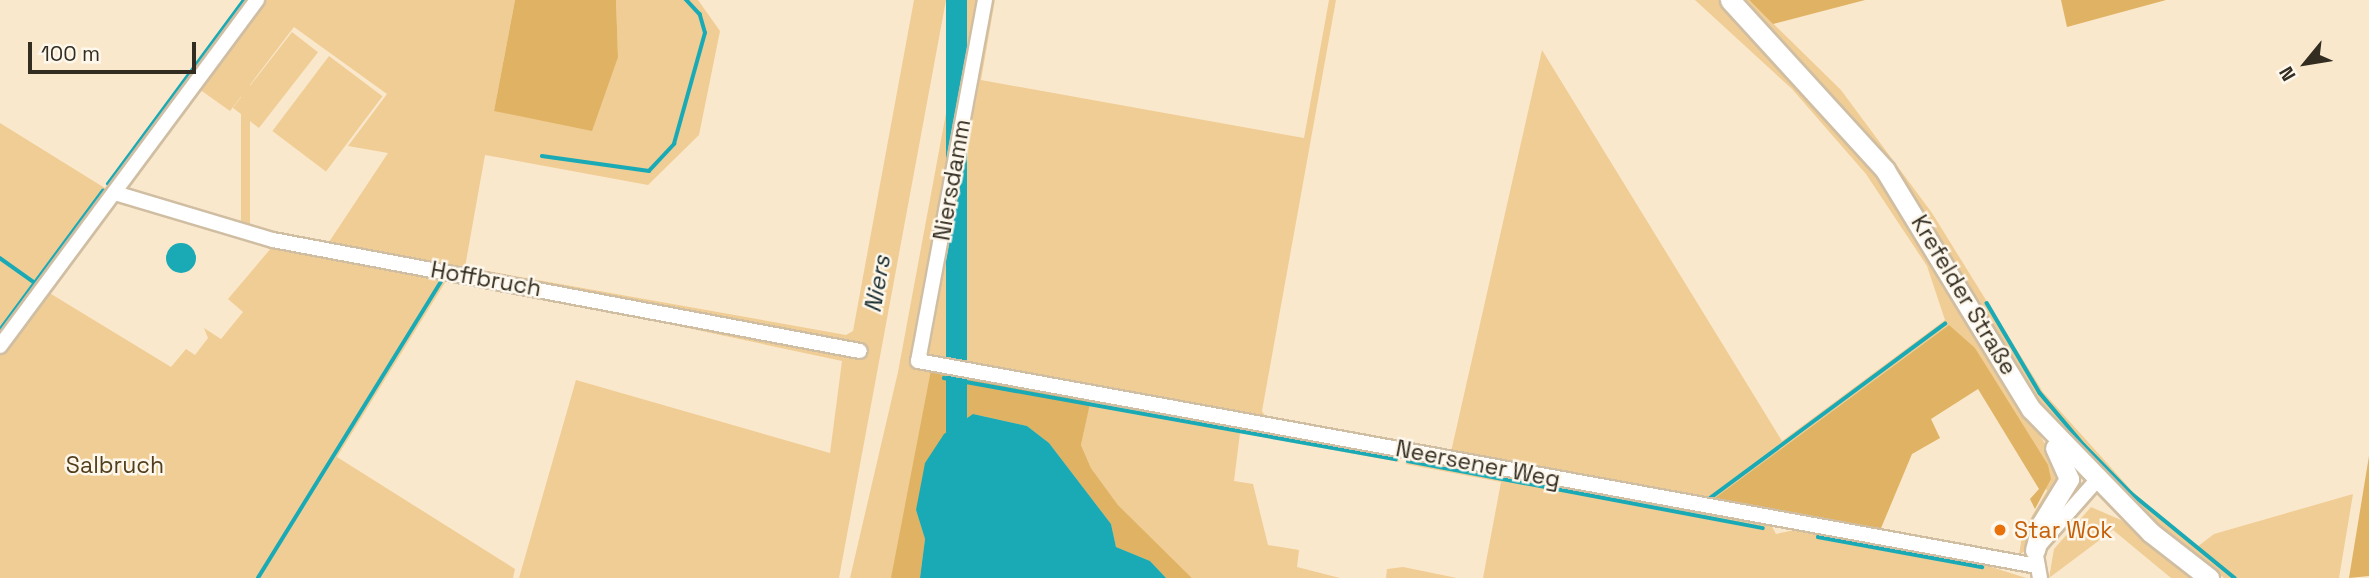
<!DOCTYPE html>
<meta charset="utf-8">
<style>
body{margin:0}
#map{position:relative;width:2369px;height:578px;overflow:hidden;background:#fae8cc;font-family:"Space Grotesk",sans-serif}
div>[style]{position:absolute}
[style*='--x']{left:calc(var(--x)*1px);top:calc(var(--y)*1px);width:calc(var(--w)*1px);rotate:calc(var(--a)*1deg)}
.green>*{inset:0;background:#f0cd95;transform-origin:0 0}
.forest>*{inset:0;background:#e0b263}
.water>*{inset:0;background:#19aab6;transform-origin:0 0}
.round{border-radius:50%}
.stream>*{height:3.5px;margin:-1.75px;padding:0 1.75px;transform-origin:1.75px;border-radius:1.75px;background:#19aab6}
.roads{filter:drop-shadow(2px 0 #d0bea3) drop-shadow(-2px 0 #d0bea3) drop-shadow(0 2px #d0bea3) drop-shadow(0 -2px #d0bea3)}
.minor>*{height:14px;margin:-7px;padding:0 7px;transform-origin:7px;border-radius:7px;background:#fff}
.major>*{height:19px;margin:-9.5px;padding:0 9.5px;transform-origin:9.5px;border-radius:9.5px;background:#fff}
.dots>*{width:19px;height:19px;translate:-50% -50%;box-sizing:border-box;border:4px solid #fef7ec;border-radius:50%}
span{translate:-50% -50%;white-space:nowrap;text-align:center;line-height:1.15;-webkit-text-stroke:5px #fef7ec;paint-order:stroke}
.street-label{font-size:23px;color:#322c21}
.park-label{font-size:23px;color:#523e1c}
.food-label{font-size:23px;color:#c56008}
.left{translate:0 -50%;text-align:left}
.water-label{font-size:24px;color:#172d30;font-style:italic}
.north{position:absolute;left:2271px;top:28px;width:70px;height:70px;-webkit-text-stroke:5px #fef7ec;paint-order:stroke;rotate:240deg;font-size:19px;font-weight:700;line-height:28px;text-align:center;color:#322c21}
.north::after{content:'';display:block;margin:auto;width:24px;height:32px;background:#322c21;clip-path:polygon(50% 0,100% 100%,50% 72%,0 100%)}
.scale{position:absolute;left:28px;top:42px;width:168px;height:32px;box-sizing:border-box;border:4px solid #322c21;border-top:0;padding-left:9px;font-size:21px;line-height:24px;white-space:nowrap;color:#322c21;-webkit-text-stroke:5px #fef7ec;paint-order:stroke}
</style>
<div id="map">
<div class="green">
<i style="left:241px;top:0;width:9px;height:227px"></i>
<i style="clip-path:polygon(265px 0,515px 0,494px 111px,618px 57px,616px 0,698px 0,720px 31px,699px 135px,648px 185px,485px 155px,465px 267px,846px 335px,853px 331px,914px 0,946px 0,839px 578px,519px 578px,576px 380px,830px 453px,842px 361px,603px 310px,850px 346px,329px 242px,388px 153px,348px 146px,387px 94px,294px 27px,230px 111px,199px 89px)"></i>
<i style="clip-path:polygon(967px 0,995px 0,981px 80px,1304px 138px,1329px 0,1336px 0,1262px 411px,1267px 419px,1451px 452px,1542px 50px,1782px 441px,1945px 320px,1927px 266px,1866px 174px,1792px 89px,1695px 0,1721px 0,1873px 163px,2052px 455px,2059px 477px,2025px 551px,2019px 555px,2023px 531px,2047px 491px,2024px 432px,1975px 348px,1711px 501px,1396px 452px,1399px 462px,1240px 433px,1234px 481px,1253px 484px,1268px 545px,1299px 550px,1297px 567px,1340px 578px,1192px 578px,1118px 505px,1091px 468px,1081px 445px,1089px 407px,1076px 439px,1086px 469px,1118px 507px,1188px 578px,850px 578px,898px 372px)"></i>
<i style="clip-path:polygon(1739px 0,1749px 0,1841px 90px,1932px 213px,2043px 392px,2133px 492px,2197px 547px,2214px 534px,2353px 494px,2339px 578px,2224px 578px,2125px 499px,2031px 392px,1899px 175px)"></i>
<i style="left:292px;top:32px;width:33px;height:96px;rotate:38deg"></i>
<i style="left:329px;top:56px;width:67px;height:94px;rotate:37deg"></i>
<i style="clip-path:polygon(0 123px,108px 190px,38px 286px,171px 367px,186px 349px,195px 355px,208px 338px,204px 328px,221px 339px,243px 312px,228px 299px,272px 247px,446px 281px,337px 457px,515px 569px,513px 578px,0 578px)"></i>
<i style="clip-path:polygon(1415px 456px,1769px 521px,1776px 534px,1804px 528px,1954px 555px,2026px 578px,1483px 578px,1501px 482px,1405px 464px)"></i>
<i style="clip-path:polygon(2091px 507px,2121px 520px,2194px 578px,2171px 578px,2113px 530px,2049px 578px,2054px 549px)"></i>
<i style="clip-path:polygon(1403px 567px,1457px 578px,1386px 578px,1387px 569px)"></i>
</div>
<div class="forest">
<i style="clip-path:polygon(515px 0,616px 0,618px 57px,592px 131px,494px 111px)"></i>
<i style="clip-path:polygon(1749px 0,1865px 0,1773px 24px)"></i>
<i style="clip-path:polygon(2061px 0,2166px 0,2067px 27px)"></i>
<i style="clip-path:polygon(1949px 325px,1975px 348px,2048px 465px,2051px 479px,2035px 509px,2030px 499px,2039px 489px,1978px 389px,1931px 419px,1940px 438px,1912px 454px,1879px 533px,1711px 501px)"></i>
<i style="clip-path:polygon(931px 370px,1091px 399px,1081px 445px,1091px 468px,1118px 505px,1192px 578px,1166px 578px,1150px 561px,1116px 547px,1111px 524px,1049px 443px,1027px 426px,973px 414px,916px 510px,925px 539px,920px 578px,891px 578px)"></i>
<i style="clip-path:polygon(2369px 456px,2369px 576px,2349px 578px)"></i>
</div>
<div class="water">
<i style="left:946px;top:0;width:21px;height:588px"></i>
<i class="round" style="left:166px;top:243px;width:30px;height:30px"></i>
<i style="clip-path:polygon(973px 414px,1027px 426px,1049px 443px,1111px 524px,1116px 547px,1150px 561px,1166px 578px,920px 578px,925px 539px,916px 510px,925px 463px,944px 434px)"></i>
</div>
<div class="stream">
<i style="--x:542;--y:156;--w:108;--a:8"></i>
<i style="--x:649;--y:171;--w:37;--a:-47"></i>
<i style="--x:674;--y:144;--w:115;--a:-74.4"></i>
<i style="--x:705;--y:33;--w:19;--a:-106"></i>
<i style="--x:700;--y:15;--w:21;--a:-133"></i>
<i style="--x:108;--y:184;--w:229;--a:-53.5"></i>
<i style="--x:0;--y:258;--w:43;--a:35.5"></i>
<i style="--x:1987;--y:303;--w:104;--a:59.5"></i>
<i style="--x:2040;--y:393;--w:68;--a:49.8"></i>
<i style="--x:2084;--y:445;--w:67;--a:45.6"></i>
<i style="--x:2131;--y:493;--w:134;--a:39.3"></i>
<i style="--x:0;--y:330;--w:173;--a:-53.5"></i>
<i style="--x:944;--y:378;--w:459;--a:10.2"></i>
<i style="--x:1408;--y:461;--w:361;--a:10.7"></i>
<i style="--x:1709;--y:499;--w:294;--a:-36.6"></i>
<i style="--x:1818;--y:537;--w:167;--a:10.4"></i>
<i style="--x:258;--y:578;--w:352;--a:-58.3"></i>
</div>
<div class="roads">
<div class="minor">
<i style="--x:985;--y:0;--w:367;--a:100.5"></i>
<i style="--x:918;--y:361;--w:1138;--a:10.38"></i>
<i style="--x:115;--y:193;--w:165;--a:16.6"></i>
<i style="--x:273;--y:240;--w:597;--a:10.71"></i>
<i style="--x:0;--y:346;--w:431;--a:-53.4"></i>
<i style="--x:2040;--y:578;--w:28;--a:-100"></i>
<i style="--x:2035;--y:550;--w:92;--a:-48.5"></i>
</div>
<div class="major">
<i style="--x:1730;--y:0;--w:230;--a:47.6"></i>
<i style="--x:1885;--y:170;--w:280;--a:58.6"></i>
<i style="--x:2031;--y:409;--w:171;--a:45.9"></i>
<i style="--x:2150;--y:532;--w:75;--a:37.9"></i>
<i style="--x:2035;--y:550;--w:28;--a:-75"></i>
<i style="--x:2042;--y:523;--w:52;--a:-58.5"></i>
<i style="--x:2069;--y:479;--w:34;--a:-114"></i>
</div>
</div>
<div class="dots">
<i style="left:2000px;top:530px;background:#e8710a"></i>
</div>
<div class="street-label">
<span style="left:952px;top:180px;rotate:-80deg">Niersdamm</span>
<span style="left:486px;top:279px;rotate:10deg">Hoffbruch</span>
<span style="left:1964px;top:295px;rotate:59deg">Krefelder Straße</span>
<span style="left:1478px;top:464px;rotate:11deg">Neersener Weg</span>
</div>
<div class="park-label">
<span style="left:115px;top:465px">Salbruch</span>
</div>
<div class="food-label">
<span class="left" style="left:2014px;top:530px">Star Wok</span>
</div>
<div class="water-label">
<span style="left:877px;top:284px;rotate:-80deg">Niers</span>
</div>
<div class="north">N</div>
<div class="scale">100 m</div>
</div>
